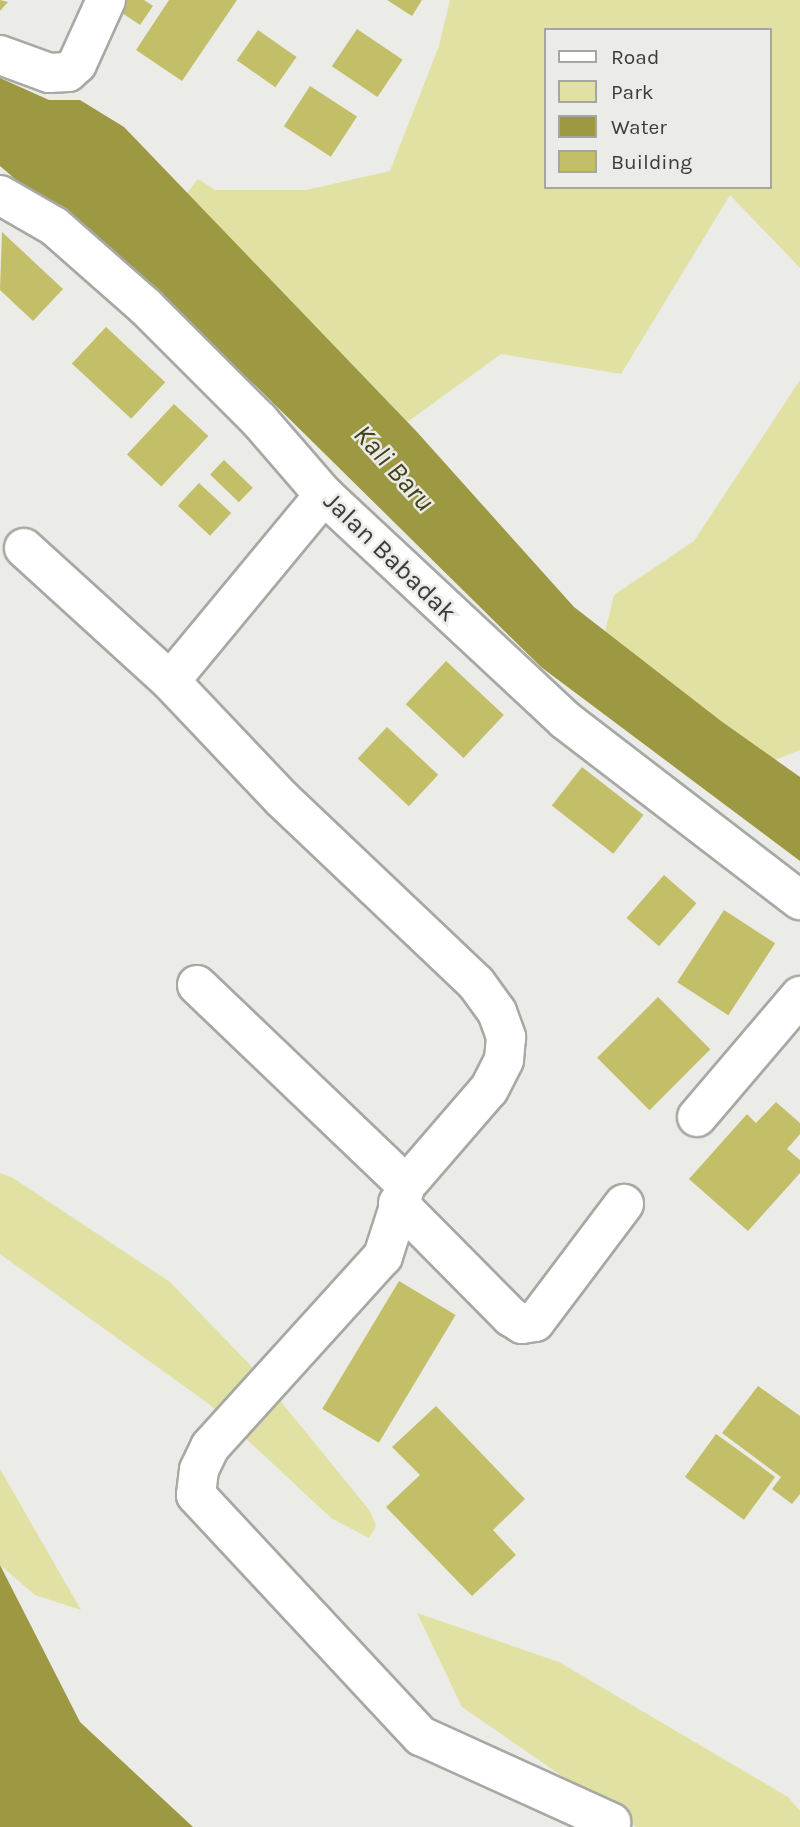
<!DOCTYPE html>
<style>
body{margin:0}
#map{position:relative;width:800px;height:1827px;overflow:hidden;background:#ebebe7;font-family:Karla,sans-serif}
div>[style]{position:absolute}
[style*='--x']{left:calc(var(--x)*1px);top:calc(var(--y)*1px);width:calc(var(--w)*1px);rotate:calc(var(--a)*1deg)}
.green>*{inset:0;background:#e1e1a4}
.water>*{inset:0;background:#9c9942}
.building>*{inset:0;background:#c2bf68;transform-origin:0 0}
.roads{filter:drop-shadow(2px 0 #a8a8a4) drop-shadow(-2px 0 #a8a8a4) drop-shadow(0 2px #a8a8a4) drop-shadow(0 -2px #a8a8a4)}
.minor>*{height:38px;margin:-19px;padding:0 19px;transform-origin:19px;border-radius:19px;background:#fff}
span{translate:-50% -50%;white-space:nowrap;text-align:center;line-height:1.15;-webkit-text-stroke:5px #ebebe7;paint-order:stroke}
.street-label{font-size:26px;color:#3c3c3a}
.water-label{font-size:28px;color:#43421d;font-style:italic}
.legend{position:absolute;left:544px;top:28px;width:228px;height:161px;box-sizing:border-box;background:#ebebe7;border:2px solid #a5a5a2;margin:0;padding:9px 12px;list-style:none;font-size:21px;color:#3c3c3a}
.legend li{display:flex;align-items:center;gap:14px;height:35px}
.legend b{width:35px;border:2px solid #a5a5a2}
</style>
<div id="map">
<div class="green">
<i style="clip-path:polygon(evenodd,450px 0,800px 0,800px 268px,730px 195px,621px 374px,501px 354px,395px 431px,181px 201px,198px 179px,215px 190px,306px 190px,390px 171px,439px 46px,450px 0,546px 30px,770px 30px,770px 187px,546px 187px,546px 30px)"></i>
<i style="clip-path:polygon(800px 380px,800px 750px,762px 765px,598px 660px,614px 595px,694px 541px)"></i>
<i style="clip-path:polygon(0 1173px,13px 1178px,170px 1282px,256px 1371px,370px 1511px,376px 1526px,369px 1538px,331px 1518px,209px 1404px,0 1254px)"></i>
<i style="clip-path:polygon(0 1469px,81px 1610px,35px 1595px,0 1565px)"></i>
<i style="clip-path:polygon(417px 1613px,559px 1662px,788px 1797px,800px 1811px,800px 1827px,636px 1827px,462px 1707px)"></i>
</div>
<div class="water">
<i style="clip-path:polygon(0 78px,49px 100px,80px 100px,124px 127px,417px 432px,574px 607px,721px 721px,800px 777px,800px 861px,541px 667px,256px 386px,0 166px)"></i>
<i style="clip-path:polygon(0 1565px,80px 1722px,193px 1827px,0 1827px)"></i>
</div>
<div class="building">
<i style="clip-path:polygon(0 0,8px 2px,0 11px)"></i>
<i style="clip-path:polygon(110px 0,144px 0,153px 6px,140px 25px,107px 3px)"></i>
<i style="clip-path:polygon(169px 0,237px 0,182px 81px,136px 50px)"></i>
<i style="clip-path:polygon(387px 0,422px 0,412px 16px)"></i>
<i style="left:357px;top:29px;width:55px;height:45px;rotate:34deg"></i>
<i style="left:258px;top:30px;width:47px;height:37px;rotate:35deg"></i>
<i style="left:310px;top:86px;width:56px;height:48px;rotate:33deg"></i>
<i style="clip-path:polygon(2px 232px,63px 289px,33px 321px,0 290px)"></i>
<i style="left:106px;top:327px;width:81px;height:50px;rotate:43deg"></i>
<i style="left:174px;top:404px;width:47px;height:69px;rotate:43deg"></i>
<i style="left:224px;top:460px;width:40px;height:20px;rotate:44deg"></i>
<i style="left:199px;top:483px;width:44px;height:31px;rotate:43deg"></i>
<i style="left:446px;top:661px;width:79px;height:59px;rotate:43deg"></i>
<i style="left:387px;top:727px;width:70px;height:43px;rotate:43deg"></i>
<i style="left:582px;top:767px;width:78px;height:49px;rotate:38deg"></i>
<i style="left:664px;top:875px;width:43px;height:57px;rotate:41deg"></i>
<i style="left:724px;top:910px;width:61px;height:86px;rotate:33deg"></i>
<i style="left:658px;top:997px;width:74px;height:86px;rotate:45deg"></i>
<i style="clip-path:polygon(776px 1102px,800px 1123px,800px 1134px,787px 1149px,800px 1160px,800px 1173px,748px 1231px,689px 1179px,747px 1114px,756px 1123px)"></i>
<i style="left:399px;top:1281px;width:66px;height:149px;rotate:31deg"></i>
<i style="clip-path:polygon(758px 1386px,800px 1416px,800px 1494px,792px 1504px,772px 1489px,781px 1477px,722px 1433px)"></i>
<i style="clip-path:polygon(436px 1406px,525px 1499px,493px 1530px,516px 1555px,472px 1596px,386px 1507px,420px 1475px,392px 1447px)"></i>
<i style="left:716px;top:1434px;width:73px;height:53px;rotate:36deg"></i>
</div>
<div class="roads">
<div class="minor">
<i style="--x:0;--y:55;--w:52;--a:20.2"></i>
<i style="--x:49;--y:73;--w:19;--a:-3"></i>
<i style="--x:68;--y:72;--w:12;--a:-42"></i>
<i style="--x:77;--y:64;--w:70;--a:-65.6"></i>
<i style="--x:0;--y:195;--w:62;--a:29.9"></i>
<i style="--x:54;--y:226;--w:123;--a:41.4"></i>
<i style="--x:146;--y:307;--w:160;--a:45"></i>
<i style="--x:259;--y:420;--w:99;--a:49.1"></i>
<i style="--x:324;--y:495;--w:330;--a:43"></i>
<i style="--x:565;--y:720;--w:296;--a:37.5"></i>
<i style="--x:324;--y:495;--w:241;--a:129.6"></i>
<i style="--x:170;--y:681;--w:163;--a:46.5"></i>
<i style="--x:282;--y:799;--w:267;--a:43.5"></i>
<i style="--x:476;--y:983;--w:36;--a:54"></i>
<i style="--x:497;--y:1012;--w:27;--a:70"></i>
<i style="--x:506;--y:1037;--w:23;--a:95"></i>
<i style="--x:504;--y:1060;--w:33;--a:117"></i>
<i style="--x:489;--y:1089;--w:127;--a:130.8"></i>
<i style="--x:406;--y:1185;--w:75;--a:107.9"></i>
<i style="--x:383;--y:1256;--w:258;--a:132.2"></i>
<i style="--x:210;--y:1447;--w:25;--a:116"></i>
<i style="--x:199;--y:1470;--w:25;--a:97"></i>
<i style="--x:196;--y:1495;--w:330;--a:47"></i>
<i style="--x:421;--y:1736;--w:209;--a:24.4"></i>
<i style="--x:24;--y:548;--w:197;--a:42.3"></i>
<i style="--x:197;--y:985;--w:289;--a:43.7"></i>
<i style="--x:697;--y:1117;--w:159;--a:-49.6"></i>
<i style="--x:398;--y:1203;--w:161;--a:45.3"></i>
<i style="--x:511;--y:1317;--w:13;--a:32"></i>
<i style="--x:522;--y:1324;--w:13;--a:-9"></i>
<i style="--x:535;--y:1322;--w:148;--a:-53"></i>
</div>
</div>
<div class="street-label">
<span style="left:390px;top:557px;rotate:44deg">Jalan Babadak</span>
</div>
<div class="water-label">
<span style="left:394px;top:468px;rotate:48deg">Kali Baru</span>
</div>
<ul class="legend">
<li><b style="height:9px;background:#fff"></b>Road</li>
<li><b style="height:19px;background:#e1e1a4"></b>Park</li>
<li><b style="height:19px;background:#9c9942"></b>Water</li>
<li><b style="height:19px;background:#c2bf68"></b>Building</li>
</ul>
</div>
